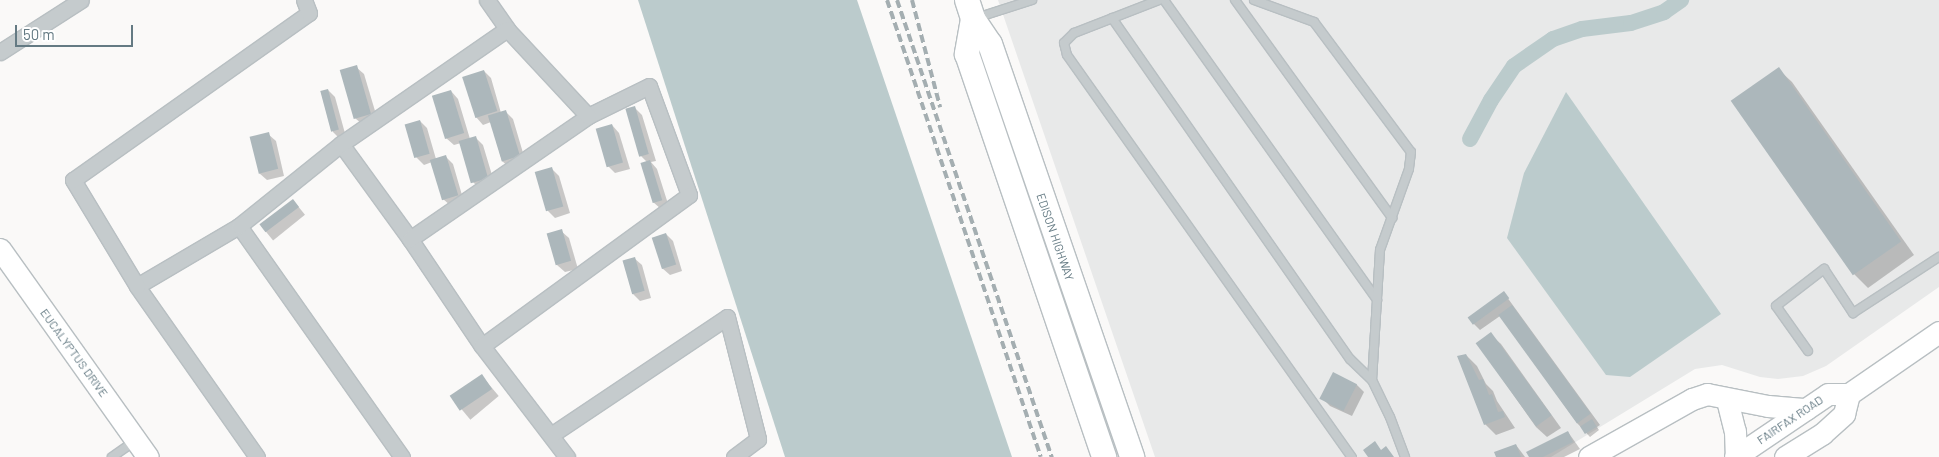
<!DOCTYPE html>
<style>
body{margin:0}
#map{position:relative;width:1939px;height:457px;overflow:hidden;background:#faf9f8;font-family:Barlow,sans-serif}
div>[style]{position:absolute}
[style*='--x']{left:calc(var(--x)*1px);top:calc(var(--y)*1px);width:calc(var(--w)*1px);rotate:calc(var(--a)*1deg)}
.built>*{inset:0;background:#e8e9e9}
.water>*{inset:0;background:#bbcbcc}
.shadow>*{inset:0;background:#0003;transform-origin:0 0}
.canal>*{height:16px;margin:-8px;padding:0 8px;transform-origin:8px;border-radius:8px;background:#bbcbcc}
.building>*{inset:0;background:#acb7bb;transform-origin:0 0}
.roads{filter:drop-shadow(1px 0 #b8bfc2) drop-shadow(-1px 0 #b8bfc2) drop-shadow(0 1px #b8bfc2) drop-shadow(0 -1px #b8bfc2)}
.lane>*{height:8px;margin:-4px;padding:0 4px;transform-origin:4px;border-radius:4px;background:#c5cbcd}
.street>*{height:15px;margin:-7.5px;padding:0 7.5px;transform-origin:7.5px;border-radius:7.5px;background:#c5cbcd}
.secondary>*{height:21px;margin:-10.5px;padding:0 10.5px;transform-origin:10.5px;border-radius:10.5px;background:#fff}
.primary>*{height:24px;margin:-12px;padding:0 12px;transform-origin:12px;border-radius:12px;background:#fff}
.rail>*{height:4px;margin-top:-2px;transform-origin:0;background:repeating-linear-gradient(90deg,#a4aeb1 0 8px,transparent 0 12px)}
span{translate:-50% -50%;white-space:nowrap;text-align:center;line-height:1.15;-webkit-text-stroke:5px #fff;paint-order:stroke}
.street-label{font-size:12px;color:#647a83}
.scale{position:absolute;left:15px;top:25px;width:118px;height:22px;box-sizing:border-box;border:2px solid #647a83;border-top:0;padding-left:6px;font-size:15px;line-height:18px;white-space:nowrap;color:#647a83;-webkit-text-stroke:4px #fff;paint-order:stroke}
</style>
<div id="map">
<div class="built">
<i style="clip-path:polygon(998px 0,1939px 0,1939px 287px,1826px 366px,1803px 376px,1778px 379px,1760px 377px,1722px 365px,1695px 369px,1551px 457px,1155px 457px)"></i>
</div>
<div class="water">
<i style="clip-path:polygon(638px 0,857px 0,1012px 457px,785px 457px)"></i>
<i style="clip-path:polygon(1566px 92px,1721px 314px,1630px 377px,1606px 375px,1507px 238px,1524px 173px)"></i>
</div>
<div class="shadow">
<i style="clip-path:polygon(356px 67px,364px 74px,378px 121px,363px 125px,355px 118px)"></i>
<i style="clip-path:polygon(1778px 69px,1792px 82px,1914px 255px,1868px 288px,1854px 274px)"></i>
<i style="clip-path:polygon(484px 71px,491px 78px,501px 113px,505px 111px,513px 119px,526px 163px,510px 168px,502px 161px,491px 122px,483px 125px,476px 117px)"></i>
<i style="clip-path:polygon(328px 90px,335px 97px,346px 137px,340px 139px,333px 132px)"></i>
<i style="clip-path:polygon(451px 91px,458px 99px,470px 139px,475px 137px,483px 145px,495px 185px,480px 189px,473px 182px,461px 143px,454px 145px,446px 138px)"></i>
<i style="clip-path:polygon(635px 108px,642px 115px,656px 161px,651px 162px,657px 169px,669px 207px,661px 209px,653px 202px,647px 162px,641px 156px)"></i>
<i style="clip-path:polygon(420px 121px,427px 128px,436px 159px,445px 156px,453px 164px,464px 202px,451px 206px,443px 199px,432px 162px,424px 165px,416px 157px)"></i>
<i style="clip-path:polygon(612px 125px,619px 133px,630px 169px,615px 173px,608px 166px)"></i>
<i style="clip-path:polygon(268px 134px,276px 141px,284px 176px,267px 180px,259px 173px)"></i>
<i style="clip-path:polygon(552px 169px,559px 176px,570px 213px,555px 218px,548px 211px)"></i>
<i style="left:293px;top:200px;width:19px;height:41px;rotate:51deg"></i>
<i style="clip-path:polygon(561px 231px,569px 238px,578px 269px,565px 272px,557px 265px)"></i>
<i style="clip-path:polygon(666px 234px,673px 241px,682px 271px,670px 275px,662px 268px)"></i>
<i style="clip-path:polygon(634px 258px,642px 265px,651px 298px,640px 301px,633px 294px)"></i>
<i style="clip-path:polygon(1504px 293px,1600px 425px,1597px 427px,1599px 430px,1590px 437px,1577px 423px,1500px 316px,1480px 330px,1473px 323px)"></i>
<i style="clip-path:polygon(1490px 334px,1501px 344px,1561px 428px,1547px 437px,1536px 427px,1477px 343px)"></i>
<i style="clip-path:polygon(1466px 355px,1477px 366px,1486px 384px,1493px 391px,1497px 401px,1515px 428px,1496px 435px,1485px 424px)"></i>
<i style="clip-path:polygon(1334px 374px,1357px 385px,1364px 392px,1352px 416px,1330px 406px,1322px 398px)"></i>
<i style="left:482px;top:376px;width:26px;height:37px;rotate:50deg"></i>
<i style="clip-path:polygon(1568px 432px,1580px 449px,1564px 457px,1530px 457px)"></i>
<i style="clip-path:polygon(1516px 445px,1525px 457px,1497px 457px)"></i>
</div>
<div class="canal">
<i style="--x:1470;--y:139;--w:44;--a:-61.7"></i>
<i style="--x:1491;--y:100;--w:41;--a:-55.9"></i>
<i style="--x:1514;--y:66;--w:47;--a:-34.7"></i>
<i style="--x:1553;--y:39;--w:31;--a:-19"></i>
<i style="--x:1582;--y:29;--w:49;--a:-7"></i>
<i style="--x:1631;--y:23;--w:35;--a:-18"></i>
<i style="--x:1664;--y:12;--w:21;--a:-35"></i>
</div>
<div class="building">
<i style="left:357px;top:65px;width:51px;height:18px;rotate:74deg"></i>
<i style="left:1779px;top:67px;width:213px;height:59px;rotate:55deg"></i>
<i style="left:484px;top:70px;width:43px;height:23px;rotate:72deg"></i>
<i style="left:328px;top:89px;width:42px;height:8px;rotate:75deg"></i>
<i style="left:451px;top:90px;width:45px;height:20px;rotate:73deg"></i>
<i style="left:635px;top:106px;width:50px;height:10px;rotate:74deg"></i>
<i style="left:506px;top:110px;width:48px;height:19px;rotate:73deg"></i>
<i style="left:420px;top:120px;width:35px;height:16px;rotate:74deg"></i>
<i style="left:612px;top:124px;width:40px;height:17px;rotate:74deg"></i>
<i style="left:269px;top:132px;width:38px;height:20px;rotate:76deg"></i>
<i style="left:476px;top:136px;width:44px;height:18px;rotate:74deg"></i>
<i style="left:446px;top:155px;width:42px;height:17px;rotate:73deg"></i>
<i style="left:650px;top:160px;width:42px;height:10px;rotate:73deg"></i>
<i style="left:552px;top:167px;width:41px;height:18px;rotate:74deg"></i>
<i style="left:293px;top:199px;width:10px;height:42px;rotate:53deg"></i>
<i style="left:562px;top:229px;width:33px;height:16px;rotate:74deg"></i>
<i style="left:666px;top:233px;width:33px;height:15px;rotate:72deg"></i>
<i style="left:635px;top:257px;width:35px;height:13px;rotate:74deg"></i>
<i style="left:1504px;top:291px;width:9px;height:45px;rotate:54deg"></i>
<i style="left:1512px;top:305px;width:134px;height:17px;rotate:54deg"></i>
<i style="left:1491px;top:332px;width:103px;height:19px;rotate:54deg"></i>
<i style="clip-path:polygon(1466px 354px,1479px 380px,1483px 379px,1489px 395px,1492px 394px,1498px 412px,1503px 411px,1505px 417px,1484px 425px,1457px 356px)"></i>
<i style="left:1333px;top:372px;width:27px;height:30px;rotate:27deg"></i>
<i style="left:482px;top:374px;width:18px;height:39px;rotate:56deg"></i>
<i style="left:1592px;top:419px;width:9px;height:14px;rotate:58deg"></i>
<i style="clip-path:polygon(1568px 431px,1573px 442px,1543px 457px,1529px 457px,1526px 452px)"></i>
<i style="clip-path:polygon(1375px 441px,1381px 450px,1386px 446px,1394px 457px,1368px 457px,1363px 450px)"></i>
<i style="clip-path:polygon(1516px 444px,1521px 457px,1496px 457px,1494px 452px)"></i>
</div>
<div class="roads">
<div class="lane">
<i style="--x:1159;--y:0;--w:91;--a:158.8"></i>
<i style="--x:1074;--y:33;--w:14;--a:135"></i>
<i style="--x:1064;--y:43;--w:12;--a:76"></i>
<i style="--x:1067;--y:55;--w:493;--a:54.7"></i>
<i style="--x:1164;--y:0;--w:368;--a:54.6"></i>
<i style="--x:1235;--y:0;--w:269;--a:54.2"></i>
<i style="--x:1254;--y:0;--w:64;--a:20.1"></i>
<i style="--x:1314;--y:22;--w:162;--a:53.3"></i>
<i style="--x:1411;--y:152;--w:17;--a:97"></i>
<i style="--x:1409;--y:169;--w:86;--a:109.7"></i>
<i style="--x:1380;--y:250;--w:130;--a:93.5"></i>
<i style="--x:1372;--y:380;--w:41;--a:64.1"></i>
<i style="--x:1390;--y:417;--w:43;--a:69.4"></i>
<i style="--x:976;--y:18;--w:59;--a:-17.8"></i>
<i style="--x:1112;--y:18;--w:416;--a:55.1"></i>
<i style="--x:1350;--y:359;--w:30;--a:44"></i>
<i style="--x:1808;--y:351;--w:55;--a:-125.4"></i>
<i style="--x:1776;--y:306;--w:61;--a:-37.6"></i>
<i style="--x:1824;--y:269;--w:53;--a:56.6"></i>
<i style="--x:1853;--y:313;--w:103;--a:-33.1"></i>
<i style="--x:112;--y:457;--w:28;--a:-35"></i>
</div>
<div class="street">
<i style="--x:487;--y:0;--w:35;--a:55"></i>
<i style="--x:0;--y:52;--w:96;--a:-32.7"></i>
<i style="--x:341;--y:144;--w:117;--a:54"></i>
<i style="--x:410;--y:239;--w:129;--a:56.1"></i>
<i style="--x:482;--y:346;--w:140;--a:52.6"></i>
<i style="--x:239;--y:226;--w:283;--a:54.8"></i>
<i style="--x:410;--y:239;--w:216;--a:-34.6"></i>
<i style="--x:588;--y:116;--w:68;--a:-26.2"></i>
<i style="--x:649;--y:86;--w:116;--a:69.8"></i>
<i style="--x:689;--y:195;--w:256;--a:143.9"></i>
<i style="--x:137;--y:286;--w:118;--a:-30.5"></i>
<i style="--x:239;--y:226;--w:131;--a:-38.8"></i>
<i style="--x:341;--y:144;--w:202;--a:-34.7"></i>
<i style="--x:507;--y:29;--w:119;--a:47"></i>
<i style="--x:551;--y:435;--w:212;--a:-33.8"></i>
<i style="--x:727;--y:317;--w:126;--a:75.7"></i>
<i style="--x:758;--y:439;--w:30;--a:143"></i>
<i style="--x:257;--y:457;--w:209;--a:-125.1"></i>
<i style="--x:137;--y:286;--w:124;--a:-121.1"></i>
<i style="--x:73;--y:180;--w:289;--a:-35.3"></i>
<i style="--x:309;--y:13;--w:14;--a:-111"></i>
</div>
<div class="secondary">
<i style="--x:0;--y:249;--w:255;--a:54.6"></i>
<i style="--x:1727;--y:400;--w:32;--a:76"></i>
<i style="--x:1735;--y:431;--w:26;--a:88"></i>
<i style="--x:1589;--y:457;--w:118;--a:-29.4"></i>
<i style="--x:1692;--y:399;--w:16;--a:-18"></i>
<i style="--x:1707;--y:394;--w:62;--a:11.1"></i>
<i style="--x:1768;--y:406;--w:38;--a:5"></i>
<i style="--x:1735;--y:457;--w:112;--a:-34.1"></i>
<i style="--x:1828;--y:394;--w:21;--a:0"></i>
<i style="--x:1849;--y:394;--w:109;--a:-34.6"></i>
<i style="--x:1785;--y:457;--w:44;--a:-31.9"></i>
<i style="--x:1822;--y:434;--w:30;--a:-42"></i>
<i style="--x:1844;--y:414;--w:21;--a:-76"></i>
</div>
<div class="primary">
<i style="--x:967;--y:0;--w:20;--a:72"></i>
<i style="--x:973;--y:19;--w:30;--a:56"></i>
<i style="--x:990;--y:44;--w:437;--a:71"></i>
<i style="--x:973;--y:19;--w:36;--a:100"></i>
<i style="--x:967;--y:54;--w:426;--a:71.2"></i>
</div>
</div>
<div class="rail">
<i style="--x:887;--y:0;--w:482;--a:71.4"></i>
<i style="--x:897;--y:0;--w:483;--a:71.3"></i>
<i style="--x:912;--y:0;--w:111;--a:75.3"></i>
</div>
<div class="street-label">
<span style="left:1055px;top:237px;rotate:71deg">EDISON HIGHWAY</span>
<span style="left:74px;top:353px;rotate:54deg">EUCALYPTUS DRIVE</span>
<span style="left:1790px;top:420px;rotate:-34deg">FAIRFAX ROAD</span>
</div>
<div class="scale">50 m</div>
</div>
